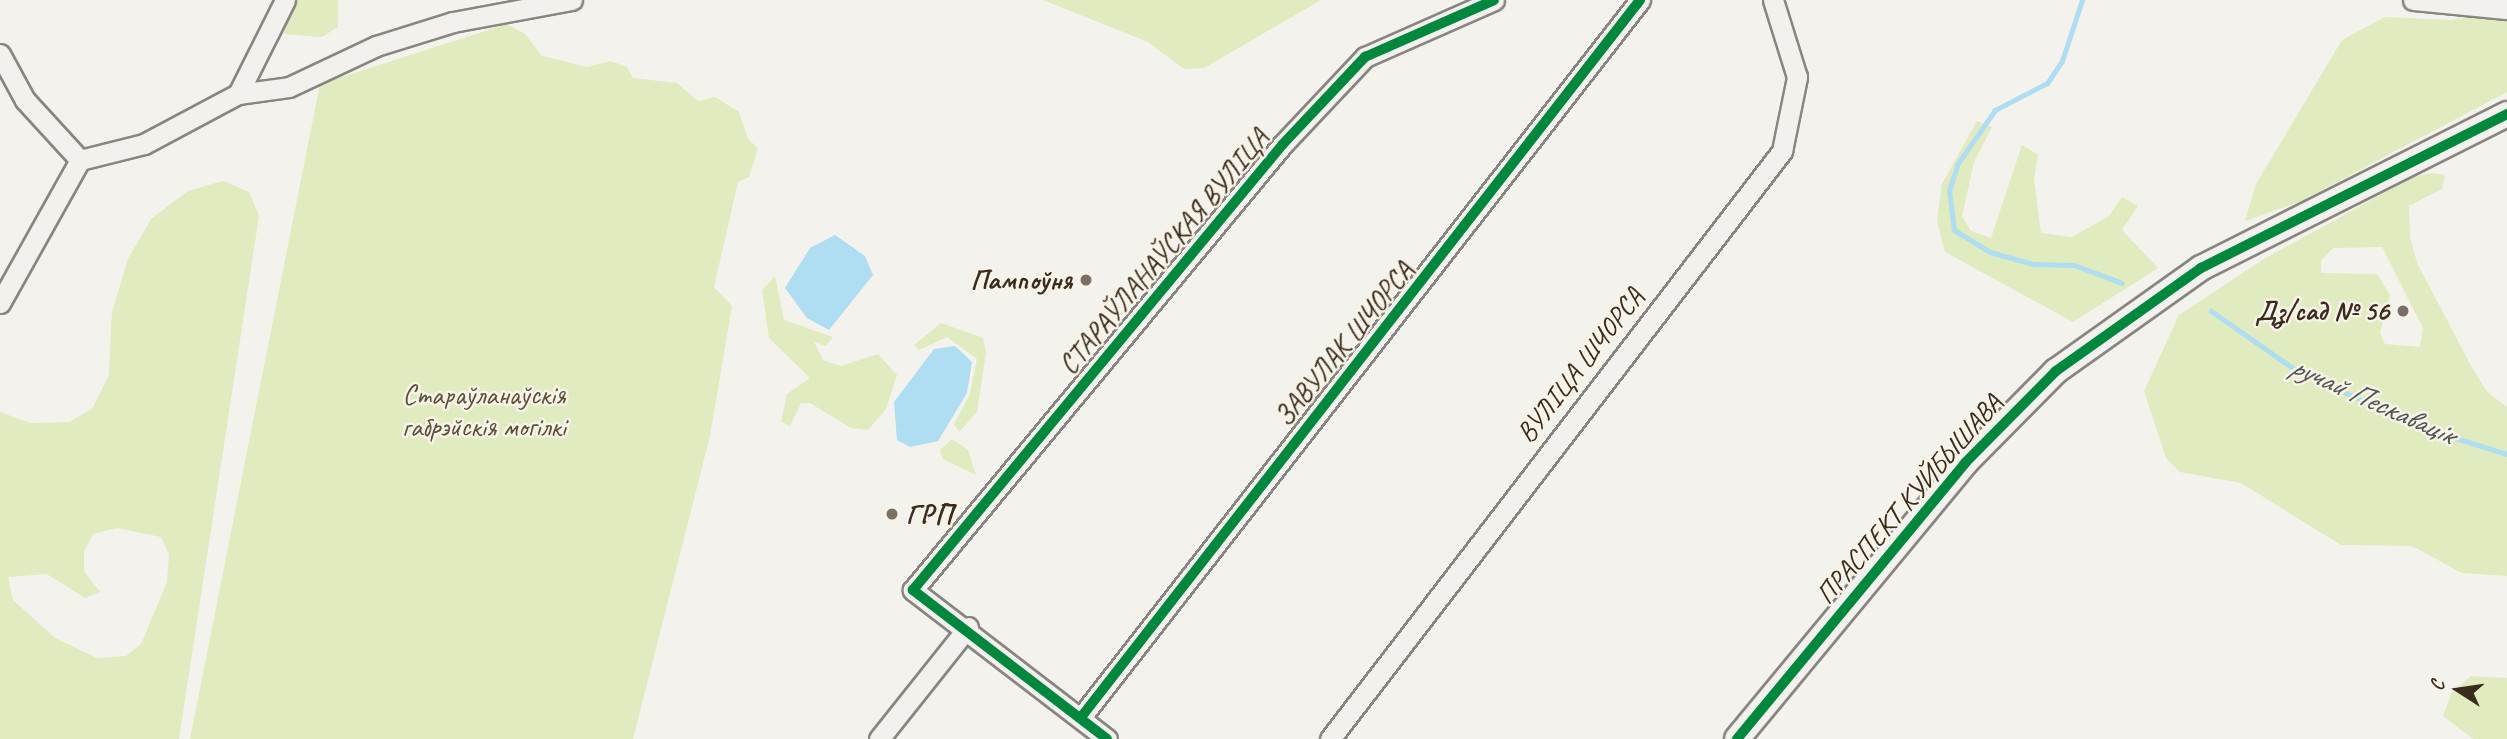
<!DOCTYPE html>
<meta charset="utf-8">
<style>
body{margin:0}
#map{position:relative;width:2507px;height:739px;overflow:hidden;background:#f4f2ec;font-family:Caveat,sans-serif}
div>[style]{position:absolute}
[style*='--x']{left:calc(var(--x)*1px);top:calc(var(--y)*1px);width:calc(var(--w)*1px);rotate:calc(var(--a)*1deg)}
.green>*{inset:0;background:#e0ebbf}
.water>*{inset:0;background:#afddf1}
.stream>*{height:5px;margin:-2.5px;padding:0 2.5px;transform-origin:2.5px;border-radius:2.5px;background:#afddf1}
.roads{filter:drop-shadow(2px 0 #898580) drop-shadow(-2px 0 #898580) drop-shadow(0 2px #898580) drop-shadow(0 -2px #898580)}
.minor>*{height:19px;margin:-9.5px;padding:0 9.5px;transform-origin:9.5px;border-radius:9.5px;background:#f2f1ed}
.tertiary>*{height:24px;margin:-12px;padding:0 12px;transform-origin:12px;border-radius:12px;background:#f2f1ed}
.cycleway>*{height:10px;margin:-5px;padding:0 5px;transform-origin:5px;border-radius:5px;background:#00873e}
.dots>*{width:19px;height:19px;translate:-50% -50%;box-sizing:border-box;border:4px solid #f7f3e8;border-radius:50%}
span{translate:-50% -50%;white-space:nowrap;text-align:center;line-height:1.15;-webkit-text-stroke:5px #f7f3e8;paint-order:stroke}
.street-label{font-size:28px;color:#3b2a1e}
.poi-label{font-size:28px;color:#3b2a1e;font-weight:700}
.right{translate:-100% -50%;text-align:right}
.left{translate:0 -50%;text-align:left}
.park-label{font-size:28px;color:#595037}
.water-label{font-size:30px;color:#505453;font-style:italic}
.north{position:absolute;left:2423px;top:655px;width:70px;height:70px;-webkit-text-stroke:5px #f7f3e8;paint-order:stroke;rotate:282deg;font-size:19px;font-weight:700;line-height:28px;text-align:center;color:#3b2a1e}
.north::after{content:'';display:block;margin:auto;width:24px;height:32px;background:#3b2a1e;clip-path:polygon(50% 0,100% 100%,50% 72%,0 100%)}
</style>
<div id="map">
<div class="green">
<i style="clip-path:polygon(292px 0,338px 0,338px 27px,322px 37px,285px 34px,281px 25px)"></i>
<i style="clip-path:polygon(1043px 0,1321px 0,1204px 68px,1184px 69px,1148px 42px)"></i>
<i style="clip-path:polygon(2489px 13px,2507px 17px,2507px 92px,2299px 202px,2245px 221px,2256px 184px,2342px 40px,2385px 17px,2451px 20px)"></i>
<i style="clip-path:polygon(507px 24px,525px 34px,542px 56px,587px 67px,611px 61px,627px 67px,633px 78px,677px 83px,698px 101px,715px 97px,739px 112px,748px 139px,758px 148px,749px 177px,738px 182px,714px 287px,732px 306px,710px 436px,633px 739px,190px 739px,320px 84px)"></i>
<i style="clip-path:polygon(1977px 121px,1992px 127px,1974px 162px,1962px 216px,1971px 231px,1991px 238px,2022px 145px,2038px 155px,2034px 179px,2041px 233px,2072px 237px,2109px 216px,2122px 197px,2138px 206px,2122px 230px,2158px 268px,2073px 322px,1945px 252px,1937px 221px,1942px 184px)"></i>
<i style="clip-path:polygon(evenodd,2432px 173px,2445px 175px,2442px 189px,2409px 206px,2410px 237px,2417px 263px,2470px 364px,2487px 392px,2507px 407px,2507px 576px,2462px 573px,2412px 546px,2341px 545px,2241px 483px,2180px 472px,2166px 458px,2144px 391px,2179px 315px,2264px 259px,2413px 177px,2432px 173px,2382px 247px,2423px 328px,2420px 347px,2385px 344px,2380px 333px,2390px 295px,2377px 274px,2321px 273px,2321px 261px,2333px 248px,2382px 247px)"></i>
<i style="clip-path:polygon(evenodd,223px 181px,249px 192px,259px 216px,179px 739px,0 739px,0 412px,30px 423px,69px 422px,92px 409px,109px 375px,112px 312px,128px 259px,151px 219px,188px 191px,223px 181px,117px 528px,161px 537px,169px 554px,167px 582px,141px 644px,126px 656px,97px 658px,55px 638px,13px 600px,8px 577px,47px 574px,85px 598px,100px 592px,84px 571px,84px 552px,93px 534px,117px 528px)"></i>
<i style="clip-path:polygon(775px 276px,784px 320px,833px 337px,826px 346px,814px 342px,823px 360px,841px 366px,878px 354px,897px 375px,886px 409px,868px 430px,851px 428px,810px 403px,801px 403px,790px 426px,781px 422px,787px 394px,810px 378px,769px 338px,762px 290px)"></i>
<i style="clip-path:polygon(941px 323px,983px 338px,986px 353px,977px 412px,959px 432px,954px 424px,970px 394px,977px 359px,947px 337px,919px 350px,914px 345px)"></i>
<i style="clip-path:polygon(952px 439px,968px 450px,976px 475px,943px 459px,940px 450px)"></i>
<i style="clip-path:polygon(2471px 676px,2507px 678px,2507px 739px,2473px 739px,2443px 716px,2452px 692px)"></i>
</div>
<div class="water">
<i style="clip-path:polygon(835px 235px,865px 256px,873px 275px,829px 330px,807px 318px,785px 288px,810px 248px)"></i>
<i style="clip-path:polygon(955px 346px,972px 362px,967px 393px,938px 441px,910px 447px,897px 440px,894px 402px,934px 349px)"></i>
</div>
<div class="stream">
<i style="--x:2082;--y:0;--w:64;--a:108.2"></i>
<i style="--x:2062;--y:61;--w:27;--a:124"></i>
<i style="--x:2047;--y:83;--w:59;--a:152.6"></i>
<i style="--x:1995;--y:110;--w:65;--a:124.9"></i>
<i style="--x:1958;--y:163;--w:28;--a:108"></i>
<i style="--x:1949;--y:190;--w:40;--a:82.9"></i>
<i style="--x:1954;--y:230;--w:42;--a:31.4"></i>
<i style="--x:1990;--y:252;--w:45;--a:15.6"></i>
<i style="--x:2033;--y:264;--w:41;--a:1.4"></i>
<i style="--x:2074;--y:265;--w:51;--a:20.6"></i>
<i style="--x:2211;--y:311;--w:105;--a:34.9"></i>
<i style="--x:2297;--y:371;--w:138;--a:24.3"></i>
<i style="--x:2423;--y:428;--w:88;--a:17.2"></i>
</div>
<div class="roads">
<div class="minor">
<i style="--x:2413;--y:0;--w:94;--a:5.5"></i>
<i style="--x:0;--y:54;--w:52;--a:61.5"></i>
<i style="--x:25;--y:100;--w:81;--a:47.5"></i>
<i style="--x:238;--y:94;--w:51;--a:-7.8"></i>
<i style="--x:289;--y:87;--w:96;--a:-25.2"></i>
<i style="--x:376;--y:46;--w:81;--a:-17.3"></i>
<i style="--x:453;--y:22;--w:121;--a:-10.5"></i>
<i style="--x:0;--y:303;--w:164;--a:-60.8"></i>
<i style="--x:80;--y:160;--w:66;--a:-14"></i>
<i style="--x:144;--y:144;--w:106;--a:-28"></i>
<i style="--x:238;--y:94;--w:105;--a:-63.4"></i>
<i style="--x:1082;--y:716;--w:908;--a:-52.07"></i>
<i style="--x:879;--y:739;--w:143;--a:-51.5"></i>
<i style="--x:1107;--y:739;--w:245;--a:-142.5"></i>
<i style="--x:913;--y:590;--w:579;--a:-50.32"></i>
<i style="--x:1283;--y:144;--w:120;--a:-46.7"></i>
<i style="--x:1365;--y:57;--w:141;--a:-23.8"></i>
<i style="--x:1330;--y:739;--w:742;--a:-52.45"></i>
<i style="--x:1782;--y:151;--w:76;--a:-78.5"></i>
<i style="--x:1797;--y:77;--w:81;--a:-107.3"></i>
</div>
<div class="tertiary">
<i style="--x:1737;--y:739;--w:358;--a:-50.4"></i>
<i style="--x:1965;--y:463;--w:129;--a:-45.3"></i>
<i style="--x:2056;--y:371;--w:178;--a:-35.4"></i>
<i style="--x:2201;--y:268;--w:343;--a:-26.7"></i>
</div>
</div>
<div class="cycleway">
<i style="--x:1082;--y:716;--w:908;--a:-52.07"></i>
<i style="--x:1107;--y:739;--w:245;--a:-142.5"></i>
<i style="--x:913;--y:590;--w:579;--a:-50.32"></i>
<i style="--x:1283;--y:144;--w:120;--a:-46.7"></i>
<i style="--x:1365;--y:57;--w:141;--a:-23.8"></i>
<i style="--x:1737;--y:739;--w:358;--a:-50.4"></i>
<i style="--x:1965;--y:463;--w:129;--a:-45.3"></i>
<i style="--x:2056;--y:371;--w:178;--a:-35.4"></i>
<i style="--x:2201;--y:268;--w:343;--a:-26.7"></i>
</div>
<div class="dots">
<i style="left:1086px;top:280px;background:#7c7066"></i>
<i style="left:2403px;top:311px;background:#7c7066"></i>
<i style="left:892px;top:514px;background:#7c7066"></i>
</div>
<div class="street-label">
<span style="left:1164px;top:252px;rotate:-50deg">СТАРАЎЛАНАЎСКАЯ ВУЛІЦА</span>
<span style="left:1344px;top:344px;rotate:-51deg">ЗАВУЛАК ШЧОРСА</span>
<span style="left:1580px;top:365px;rotate:-52deg">ВУЛІЦА ШЧОРСА</span>
<span style="left:1909px;top:499px;rotate:-49deg">ПРАСПЕКТ КУЙБЫШАВА</span>
</div>
<div class="poi-label">
<span class="right" style="left:1072px;top:280px">Пампоўня</span>
<span class="right" style="left:2389px;top:311px">Дз/сад № 56</span>
<span class="left" style="left:906px;top:514px">ГРП</span>
</div>
<div class="park-label">
<span style="left:484px;top:411px">Стараўланаўскія<br>габрэйскія могілкі</span>
</div>
<div class="water-label">
<span style="left:2373px;top:400px;rotate:24deg">ручай Пескавацік</span>
</div>
<div class="north">С</div>
</div>
